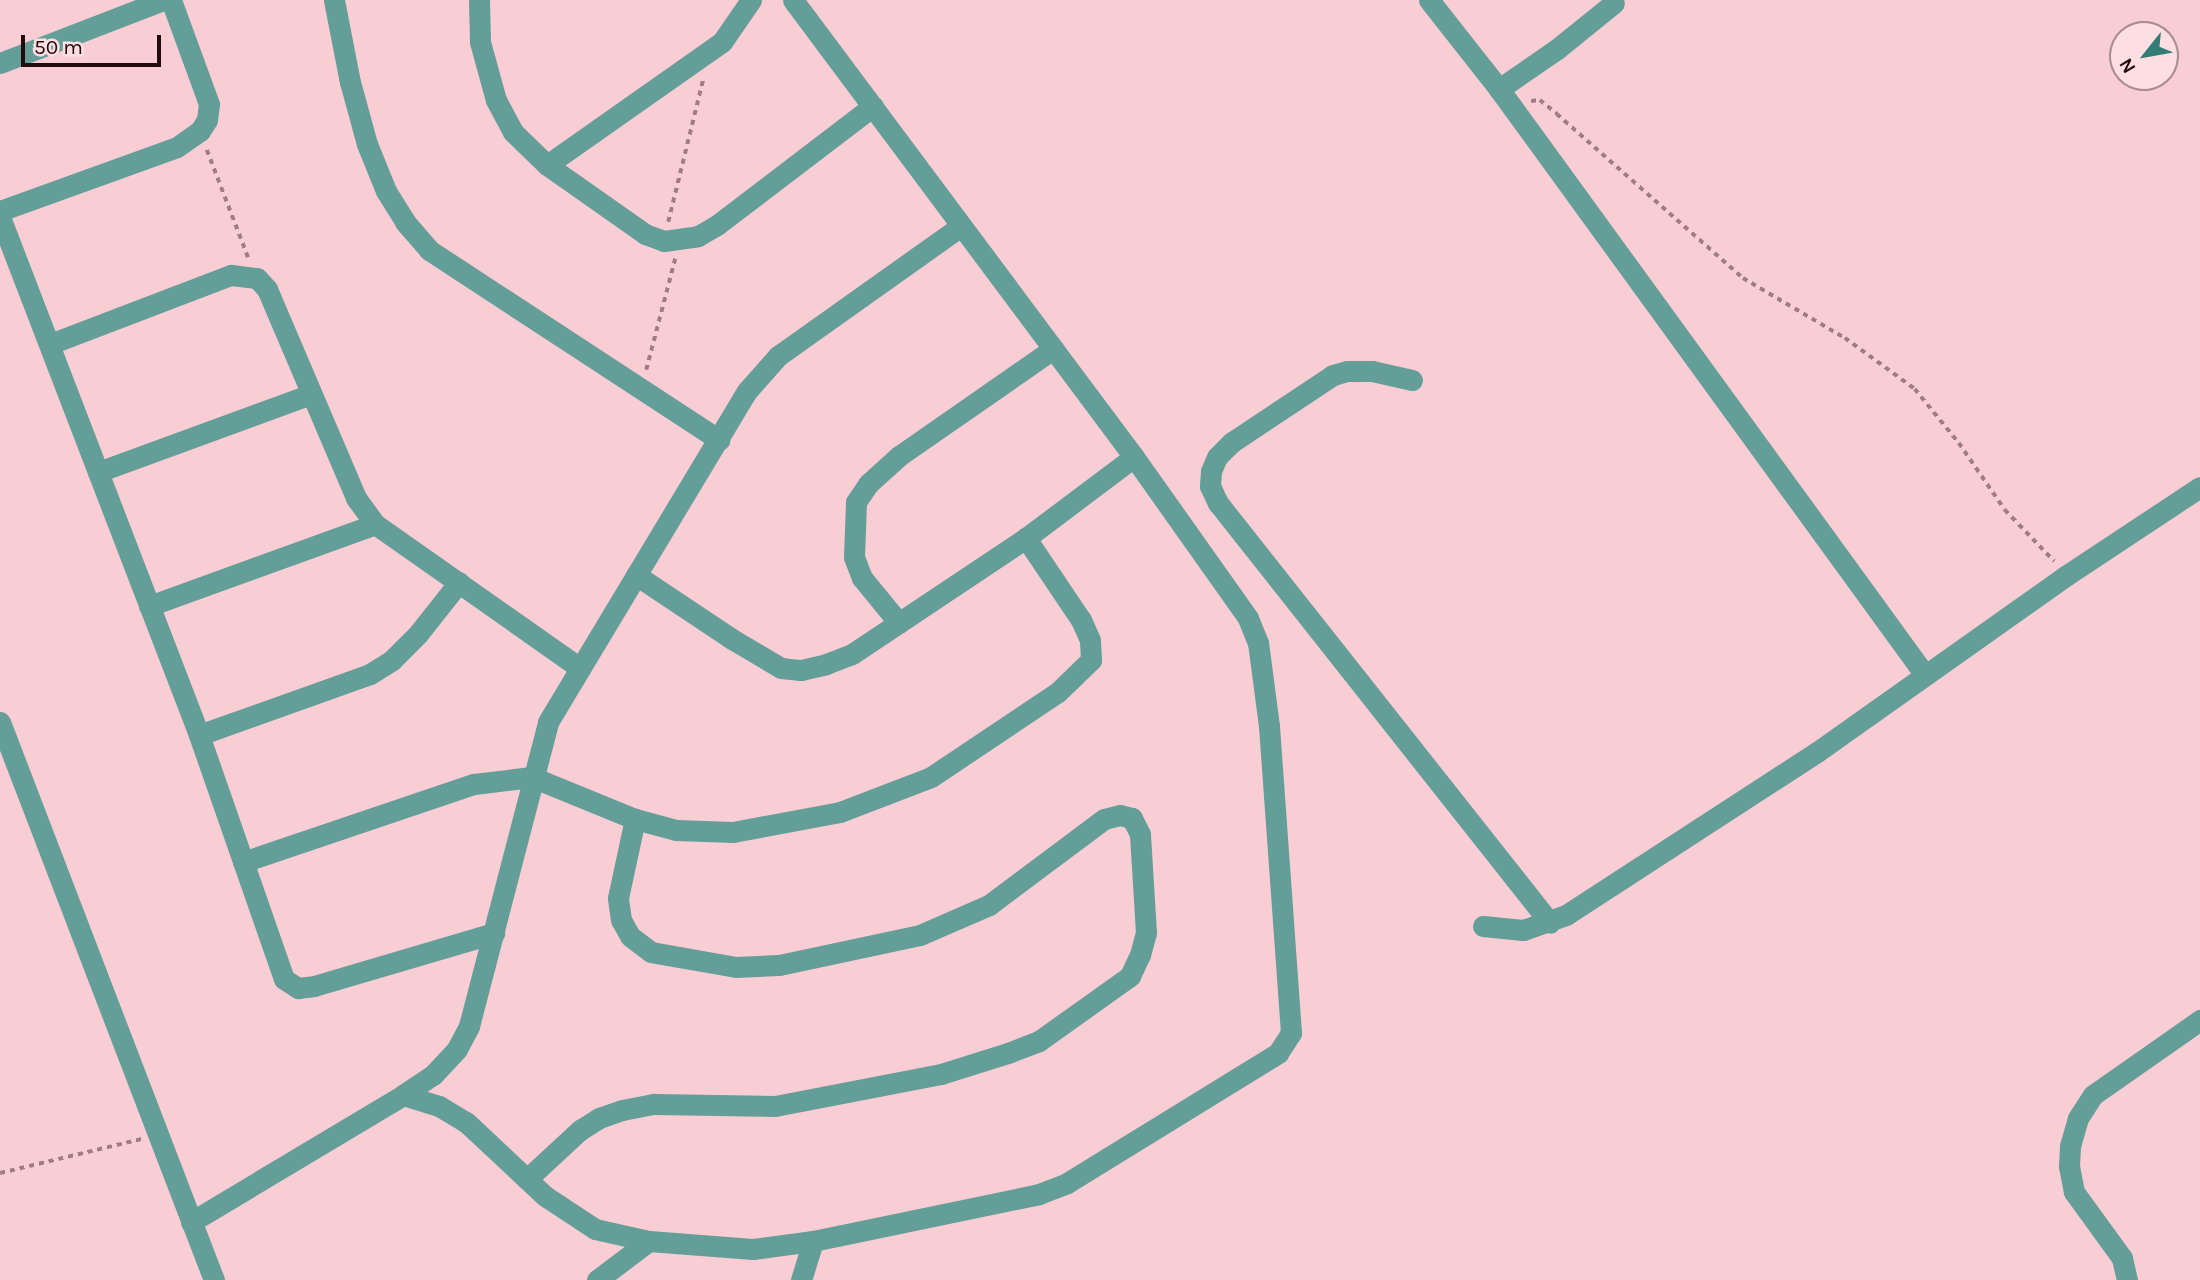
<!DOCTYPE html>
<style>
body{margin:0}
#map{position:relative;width:2200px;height:1280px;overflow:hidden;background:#f9cdd4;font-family:Karla,sans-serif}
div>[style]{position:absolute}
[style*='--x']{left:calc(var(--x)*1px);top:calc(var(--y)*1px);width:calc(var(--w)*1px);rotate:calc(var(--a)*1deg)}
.path>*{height:3.5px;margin-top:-1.75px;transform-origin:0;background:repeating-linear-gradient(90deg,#a07d83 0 5px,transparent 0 10px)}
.minor>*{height:21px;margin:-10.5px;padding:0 10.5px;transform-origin:10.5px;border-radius:10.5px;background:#639e98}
span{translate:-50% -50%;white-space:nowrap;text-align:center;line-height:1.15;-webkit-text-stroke:7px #fddfe3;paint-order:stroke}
.north{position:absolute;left:2109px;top:21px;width:70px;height:70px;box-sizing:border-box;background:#fddfe3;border:2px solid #a58a8e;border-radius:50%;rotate:239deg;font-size:19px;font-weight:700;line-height:28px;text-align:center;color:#220a0f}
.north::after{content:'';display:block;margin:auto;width:24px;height:32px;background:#337b75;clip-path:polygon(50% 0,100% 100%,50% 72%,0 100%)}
.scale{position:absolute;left:21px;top:35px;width:140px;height:32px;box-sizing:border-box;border:4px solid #220a0f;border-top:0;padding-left:9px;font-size:21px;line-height:24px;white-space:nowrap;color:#220a0f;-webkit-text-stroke:5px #fddfe3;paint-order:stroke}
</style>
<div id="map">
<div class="path">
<i style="--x:1531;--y:101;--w:9;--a:-6"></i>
<i style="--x:1540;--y:100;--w:22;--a:39"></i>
<i style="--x:1557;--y:114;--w:248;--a:41.4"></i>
<i style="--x:1743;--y:278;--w:118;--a:30.5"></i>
<i style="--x:1845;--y:338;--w:87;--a:36.1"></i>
<i style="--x:1915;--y:389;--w:70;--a:50.8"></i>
<i style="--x:1959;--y:443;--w:81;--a:55.5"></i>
<i style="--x:2005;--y:510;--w:71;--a:46.1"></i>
<i style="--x:207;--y:150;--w:115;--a:69"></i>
<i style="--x:668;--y:222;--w:146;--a:-76.2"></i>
<i style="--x:646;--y:370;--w:115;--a:-75.4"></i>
<i style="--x:0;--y:1173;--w:146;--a:-13.5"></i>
</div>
<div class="minor">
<i style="--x:334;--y:0;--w:84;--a:79"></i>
<i style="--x:350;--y:82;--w:64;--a:74.7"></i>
<i style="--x:367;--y:144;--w:51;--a:68"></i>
<i style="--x:386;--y:191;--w:36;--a:58"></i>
<i style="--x:405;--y:222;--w:37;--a:49"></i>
<i style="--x:429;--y:250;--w:347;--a:33.2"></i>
<i style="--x:479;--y:0;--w:42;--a:88.6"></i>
<i style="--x:480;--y:42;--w:60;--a:74.6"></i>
<i style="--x:496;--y:100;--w:36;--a:62"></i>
<i style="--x:513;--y:132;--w:47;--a:44.1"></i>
<i style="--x:547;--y:165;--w:120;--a:35.1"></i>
<i style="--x:645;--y:234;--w:20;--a:20"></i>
<i style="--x:664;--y:241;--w:34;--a:-8"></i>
<i style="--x:698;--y:236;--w:22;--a:-30"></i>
<i style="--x:717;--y:225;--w:196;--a:-37.3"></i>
<i style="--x:1429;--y:0;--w:113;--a:51.8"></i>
<i style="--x:1499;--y:89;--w:724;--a:53.98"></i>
<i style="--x:0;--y:63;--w:175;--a:-21.1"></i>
<i style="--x:1499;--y:89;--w:70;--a:-34.6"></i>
<i style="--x:1557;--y:49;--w:73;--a:-38.9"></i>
<i style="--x:547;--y:165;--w:214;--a:-35.1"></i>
<i style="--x:722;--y:42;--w:51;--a:-55.4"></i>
<i style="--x:0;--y:211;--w:188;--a:-19.9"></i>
<i style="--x:177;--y:147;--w:28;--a:-35"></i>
<i style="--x:200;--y:131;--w:13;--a:-58"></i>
<i style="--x:207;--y:120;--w:16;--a:-83"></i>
<i style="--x:209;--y:104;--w:111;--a:-110.1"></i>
<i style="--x:0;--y:217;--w:555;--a:68.98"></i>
<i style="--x:199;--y:735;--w:258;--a:70.8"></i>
<i style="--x:284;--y:979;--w:17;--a:33"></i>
<i style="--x:298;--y:988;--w:16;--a:-7"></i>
<i style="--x:314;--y:986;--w:188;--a:-16.4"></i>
<i style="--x:50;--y:344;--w:194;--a:-20.9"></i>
<i style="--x:231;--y:275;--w:26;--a:7"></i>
<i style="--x:257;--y:278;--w:15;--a:48"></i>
<i style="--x:267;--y:289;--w:227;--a:66.9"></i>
<i style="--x:356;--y:498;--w:32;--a:54"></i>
<i style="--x:375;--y:524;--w:251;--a:35.1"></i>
<i style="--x:1412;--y:380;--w:41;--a:-167.3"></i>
<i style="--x:1372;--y:371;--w:25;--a:180"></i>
<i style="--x:1347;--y:371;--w:15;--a:164"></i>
<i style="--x:1333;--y:375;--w:121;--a:146.4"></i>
<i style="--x:1232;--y:442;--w:21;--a:135"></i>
<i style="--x:1217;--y:457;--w:15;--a:113"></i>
<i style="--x:1211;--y:471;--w:15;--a:94"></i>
<i style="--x:1210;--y:486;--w:19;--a:65"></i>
<i style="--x:1218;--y:503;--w:535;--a:51.67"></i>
<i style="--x:98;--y:472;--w:227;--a:-20.1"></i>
<i style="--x:636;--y:575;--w:115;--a:33.7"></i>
<i style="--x:732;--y:639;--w:57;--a:30.6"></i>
<i style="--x:781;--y:668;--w:20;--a:6"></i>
<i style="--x:801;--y:670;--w:26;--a:-13"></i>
<i style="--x:826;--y:664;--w:28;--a:-21"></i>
<i style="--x:852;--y:654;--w:209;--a:-33.7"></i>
<i style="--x:1026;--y:538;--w:135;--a:-36.9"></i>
<i style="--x:149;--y:606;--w:240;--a:-19.9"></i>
<i style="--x:899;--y:623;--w:58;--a:-129.4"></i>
<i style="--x:862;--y:578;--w:22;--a:-111"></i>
<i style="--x:854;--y:557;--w:55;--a:-87.9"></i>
<i style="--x:856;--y:502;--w:22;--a:-56"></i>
<i style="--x:868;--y:484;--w:42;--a:-42.1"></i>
<i style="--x:899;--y:456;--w:188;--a:-34.8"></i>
<i style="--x:0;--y:722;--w:598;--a:69.02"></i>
<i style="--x:199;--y:735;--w:182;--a:-19.6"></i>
<i style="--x:370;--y:674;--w:26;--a:-32"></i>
<i style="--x:392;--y:660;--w:37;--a:-45"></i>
<i style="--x:418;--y:634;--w:66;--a:-51.7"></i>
<i style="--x:243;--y:862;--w:244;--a:-18.7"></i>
<i style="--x:474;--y:784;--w:58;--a:-6.9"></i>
<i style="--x:532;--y:777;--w:111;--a:22.2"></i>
<i style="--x:635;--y:819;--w:42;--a:15"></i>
<i style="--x:676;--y:830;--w:57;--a:2"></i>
<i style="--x:733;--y:832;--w:109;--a:-10.6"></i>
<i style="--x:840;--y:812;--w:97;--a:-21"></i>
<i style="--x:931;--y:777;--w:153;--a:-33.8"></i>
<i style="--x:1058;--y:692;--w:46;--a:-44.1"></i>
<i style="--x:1091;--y:660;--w:20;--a:-93"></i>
<i style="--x:1090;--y:640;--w:22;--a:-114"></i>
<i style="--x:1081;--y:620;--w:99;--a:-123.9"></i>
<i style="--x:1483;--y:926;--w:40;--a:5.7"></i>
<i style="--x:1523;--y:930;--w:46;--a:-19.2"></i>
<i style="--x:1566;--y:915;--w:299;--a:-33"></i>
<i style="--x:1817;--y:752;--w:306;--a:-35.3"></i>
<i style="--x:2067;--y:575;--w:159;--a:-33.5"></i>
<i style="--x:403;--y:1095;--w:38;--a:17"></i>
<i style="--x:439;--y:1106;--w:31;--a:31"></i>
<i style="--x:466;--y:1122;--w:108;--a:43.1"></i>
<i style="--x:545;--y:1196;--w:60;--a:33.4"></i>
<i style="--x:595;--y:1229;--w:55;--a:12.5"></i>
<i style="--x:649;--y:1241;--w:104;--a:4.4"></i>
<i style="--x:753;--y:1249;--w:61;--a:-7.6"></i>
<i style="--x:813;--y:1241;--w:231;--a:-11.7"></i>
<i style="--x:1039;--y:1194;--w:30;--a:-21"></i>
<i style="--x:1067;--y:1183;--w:248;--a:-31.6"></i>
<i style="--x:1278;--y:1053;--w:24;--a:-57"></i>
<i style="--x:1291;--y:1033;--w:308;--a:-94.1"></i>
<i style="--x:1269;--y:726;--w:84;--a:-97.5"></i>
<i style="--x:1258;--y:643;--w:27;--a:-112"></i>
<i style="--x:1248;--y:618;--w:197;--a:-125.3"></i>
<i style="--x:1134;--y:457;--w:570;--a:-126.73"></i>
<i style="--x:527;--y:1179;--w:72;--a:-42.8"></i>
<i style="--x:580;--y:1130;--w:22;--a:-32"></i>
<i style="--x:599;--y:1118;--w:24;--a:-19"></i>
<i style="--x:622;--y:1110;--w:33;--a:-11"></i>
<i style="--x:654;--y:1104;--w:121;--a:0.9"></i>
<i style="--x:775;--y:1106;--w:169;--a:-10.9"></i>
<i style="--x:941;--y:1074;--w:70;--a:-17.4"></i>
<i style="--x:1008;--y:1053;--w:33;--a:-21"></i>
<i style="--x:1039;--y:1041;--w:112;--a:-35.5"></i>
<i style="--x:1130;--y:976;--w:23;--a:-65"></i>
<i style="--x:1140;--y:955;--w:23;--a:-75"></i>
<i style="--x:1146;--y:933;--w:99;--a:-93.5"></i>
<i style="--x:1140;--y:834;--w:18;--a:-117"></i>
<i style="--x:1132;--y:818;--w:12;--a:-166"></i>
<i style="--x:1120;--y:815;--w:16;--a:166"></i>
<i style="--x:1104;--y:819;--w:144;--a:143.2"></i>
<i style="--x:989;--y:905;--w:75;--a:156.5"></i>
<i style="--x:920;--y:935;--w:144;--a:168"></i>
<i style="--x:779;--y:965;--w:43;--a:177.3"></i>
<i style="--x:736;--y:967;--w:86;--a:-170"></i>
<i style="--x:651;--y:952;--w:26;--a:-143"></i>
<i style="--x:630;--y:936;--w:18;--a:-119"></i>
<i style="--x:621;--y:920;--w:22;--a:-98"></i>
<i style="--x:618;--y:898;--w:81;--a:-77.9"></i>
<i style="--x:191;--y:1222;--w:247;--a:-30.9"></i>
<i style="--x:403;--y:1095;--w:36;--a:-34"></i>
<i style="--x:433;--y:1075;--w:35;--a:-47"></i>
<i style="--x:457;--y:1049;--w:26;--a:-62"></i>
<i style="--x:469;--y:1026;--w:314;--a:-75.4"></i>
<i style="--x:548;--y:722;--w:386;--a:-59"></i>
<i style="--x:747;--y:391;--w:47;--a:-48.5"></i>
<i style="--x:778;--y:356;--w:224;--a:-35.4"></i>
<i style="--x:597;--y:1280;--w:65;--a:-36.9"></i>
<i style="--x:801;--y:1280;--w:41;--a:-72.9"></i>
<i style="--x:2127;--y:1280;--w:23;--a:-103"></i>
<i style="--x:2122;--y:1258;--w:82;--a:-126"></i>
<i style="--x:2074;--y:1192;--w:26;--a:-101"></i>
<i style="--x:2069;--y:1166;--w:20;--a:-87"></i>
<i style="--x:2070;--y:1146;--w:29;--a:-74"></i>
<i style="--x:2078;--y:1118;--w:27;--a:-57"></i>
<i style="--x:2093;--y:1095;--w:131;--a:-35"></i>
</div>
<div class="north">N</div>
<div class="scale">50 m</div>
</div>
